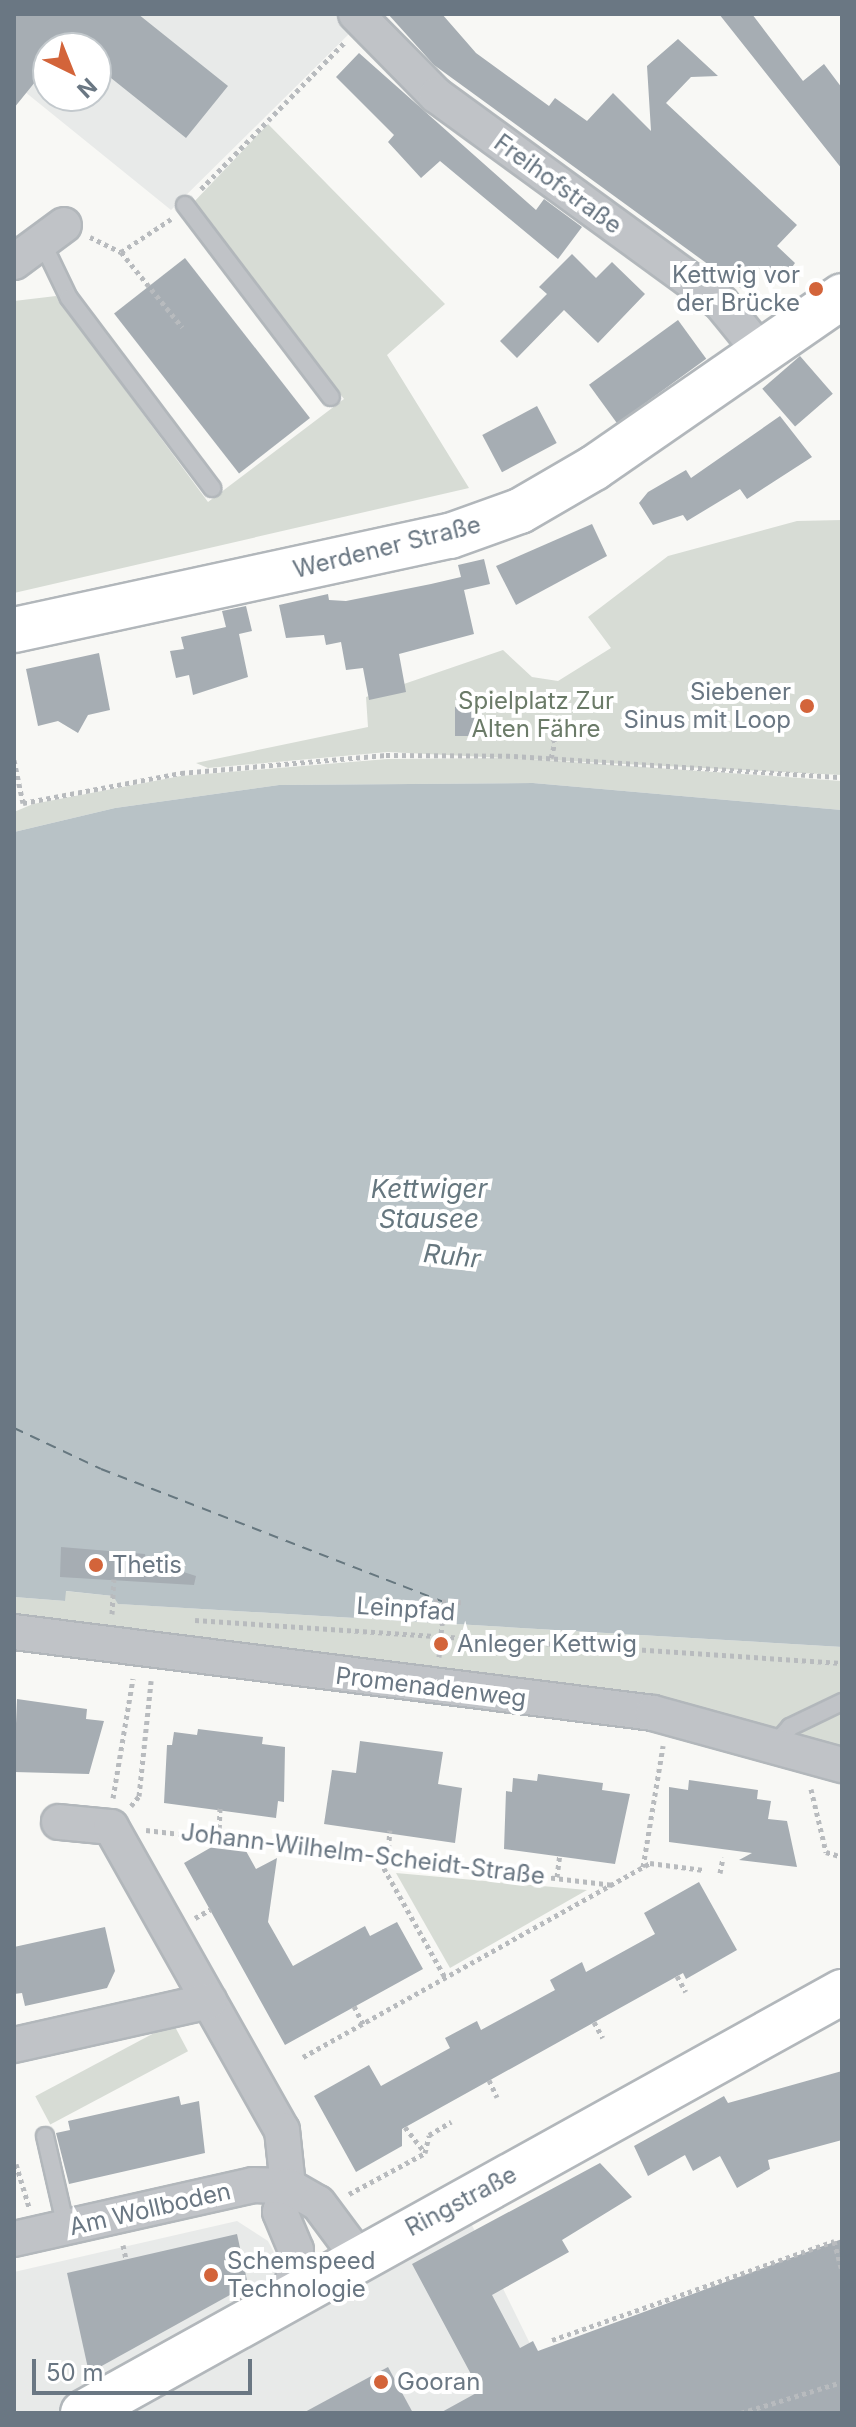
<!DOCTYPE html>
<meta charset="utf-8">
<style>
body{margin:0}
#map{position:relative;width:856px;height:2427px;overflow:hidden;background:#f8f8f5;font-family:Inter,sans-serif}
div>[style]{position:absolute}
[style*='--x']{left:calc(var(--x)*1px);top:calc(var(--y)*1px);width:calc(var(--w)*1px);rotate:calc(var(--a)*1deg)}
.built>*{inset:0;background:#e8eae9}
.green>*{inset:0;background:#d7dcd5;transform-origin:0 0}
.water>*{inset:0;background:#b8c2c6}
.ferry>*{height:2px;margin-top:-1px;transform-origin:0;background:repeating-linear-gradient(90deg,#66777f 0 10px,transparent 0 18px)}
.building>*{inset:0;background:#a6adb3;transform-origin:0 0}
.path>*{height:5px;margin-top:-2.5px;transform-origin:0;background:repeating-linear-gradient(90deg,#b8bbbe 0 4px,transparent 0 8px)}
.roads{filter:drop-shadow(2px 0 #b2b7bb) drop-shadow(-2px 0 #b2b7bb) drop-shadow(0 2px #b2b7bb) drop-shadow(0 -2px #b2b7bb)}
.service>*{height:16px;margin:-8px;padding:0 8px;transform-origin:8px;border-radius:8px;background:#c0c3c7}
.minor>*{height:34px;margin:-17px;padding:0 17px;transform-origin:17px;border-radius:17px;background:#c0c3c7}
.secondary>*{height:44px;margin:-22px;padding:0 22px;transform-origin:22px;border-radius:22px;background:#fff}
.dots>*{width:22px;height:22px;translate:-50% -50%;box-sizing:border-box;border:4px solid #fff;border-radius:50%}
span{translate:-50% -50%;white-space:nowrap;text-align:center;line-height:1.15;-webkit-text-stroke:8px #fff;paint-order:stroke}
.street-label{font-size:24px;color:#6a7783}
.poi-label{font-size:24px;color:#6a7783}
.right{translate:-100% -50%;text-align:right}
.left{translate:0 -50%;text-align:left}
.park-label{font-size:24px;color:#6b7b68}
.water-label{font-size:26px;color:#66777f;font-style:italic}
.frame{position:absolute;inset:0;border:16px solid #6a7783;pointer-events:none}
.north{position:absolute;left:32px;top:32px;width:80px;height:80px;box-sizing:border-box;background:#fff;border:2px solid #c3c9cd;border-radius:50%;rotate:137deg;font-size:22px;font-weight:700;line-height:32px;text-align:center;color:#6a7783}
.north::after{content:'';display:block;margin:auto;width:28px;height:36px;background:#d3643a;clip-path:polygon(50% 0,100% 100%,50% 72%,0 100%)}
.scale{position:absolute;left:32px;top:2359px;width:220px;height:36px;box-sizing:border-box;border:4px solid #6a7783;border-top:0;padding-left:10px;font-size:24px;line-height:28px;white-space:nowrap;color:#6a7783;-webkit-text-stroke:6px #fff;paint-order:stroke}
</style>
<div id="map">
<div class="built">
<i style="clip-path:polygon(evenodd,14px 14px,336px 14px,353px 30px,171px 210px,14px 83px,14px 14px,48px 48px,96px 48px,96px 96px,48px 96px,48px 48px)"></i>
<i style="clip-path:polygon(465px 2211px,564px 2413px,118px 2413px)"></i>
<i style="clip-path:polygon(237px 2221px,268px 2241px,290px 2283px,78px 2413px,14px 2413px,14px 2272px)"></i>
</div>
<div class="green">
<i style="clip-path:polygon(268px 124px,445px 304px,387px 355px,469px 488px,14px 593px,14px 301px,56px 296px,208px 502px,344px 399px,192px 204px)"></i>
<i style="clip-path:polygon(842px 520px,842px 775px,388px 752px,208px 768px,196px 763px,368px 727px,366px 697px,503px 650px,532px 677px,558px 681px,611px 648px,588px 617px,668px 556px,797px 521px)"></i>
<i style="clip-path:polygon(515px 758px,842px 781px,842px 810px,533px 783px,279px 785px,115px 808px,14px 832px,14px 812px,33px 804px,181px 776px,387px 759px)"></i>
<i style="clip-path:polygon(65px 1591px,113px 1596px,119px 1604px,842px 1647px,842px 1755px,14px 1626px,14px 1597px,65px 1601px)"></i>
<i style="clip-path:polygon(396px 1873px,587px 1890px,450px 1968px)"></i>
<i style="left:173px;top:2023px;width:32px;height:156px;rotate:62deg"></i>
</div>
<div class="water">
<i style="clip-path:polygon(533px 783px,842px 810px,842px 1647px,118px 1604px,113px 1596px,66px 1591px,65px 1601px,14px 1597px,14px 832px,115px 808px,279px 785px)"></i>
</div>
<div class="ferry">
<i style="--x:14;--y:1428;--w:96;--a:25.2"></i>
<i style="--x:101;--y:1469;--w:368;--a:21.2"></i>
</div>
<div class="building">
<i style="clip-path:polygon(14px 14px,138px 14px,228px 86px,186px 138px,96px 66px,96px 48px,48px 48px,48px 66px,14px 108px)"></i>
<i style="clip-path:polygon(388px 14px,442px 14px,476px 53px,549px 106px,555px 98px,587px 121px,613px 93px,651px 131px,647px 66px,678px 39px,718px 76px,691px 77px,666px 103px,797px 225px,777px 246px,795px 263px,780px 284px,758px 268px,742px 289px,434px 65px)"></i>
<i style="clip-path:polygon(719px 14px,752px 14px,803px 81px,824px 64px,842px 88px,842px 169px)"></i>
<i style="clip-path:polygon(359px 53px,536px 210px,544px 199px,582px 227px,558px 259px,440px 161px,421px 178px,388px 142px,394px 135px,336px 77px)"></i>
<i style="clip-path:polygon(572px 254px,596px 278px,612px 262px,645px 294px,598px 343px,564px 310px,517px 358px,500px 341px,547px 294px,539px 287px)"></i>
<i style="left:185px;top:258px;width:203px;height:90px;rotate:52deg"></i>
<i style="left:678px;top:320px;width:48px;height:110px;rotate:54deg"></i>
<i style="left:800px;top:356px;width:50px;height:50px;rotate:49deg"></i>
<i style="left:537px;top:406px;width:42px;height:62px;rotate:62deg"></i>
<i style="clip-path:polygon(780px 416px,812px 457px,747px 499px,740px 489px,687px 521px,683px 515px,653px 525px,639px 503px,648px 492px,686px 470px,691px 478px)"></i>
<i style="clip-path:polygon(592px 524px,607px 556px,516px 605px,496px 566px)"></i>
<i style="clip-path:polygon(484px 559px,490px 584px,464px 590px,474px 634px,399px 654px,406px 692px,369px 700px,363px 668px,346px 670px,341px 642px,326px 645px,324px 635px,286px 638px,279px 605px,328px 594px,329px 600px,346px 601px,431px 584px,461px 577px,458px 565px)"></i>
<i style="clip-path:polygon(246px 606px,252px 631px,239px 634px,248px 677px,193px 695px,189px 675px,176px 678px,170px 651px,184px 649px,181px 637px,226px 627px,222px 611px)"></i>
<i style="clip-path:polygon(99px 653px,110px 710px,88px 715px,78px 733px,58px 721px,38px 726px,26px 669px)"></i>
<i style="left:455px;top:707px;width:27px;height:29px"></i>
<i style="clip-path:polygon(61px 1547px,145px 1554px,146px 1560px,196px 1576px,194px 1585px,60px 1577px)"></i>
<i style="clip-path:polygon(17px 1699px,87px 1709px,86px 1719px,104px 1721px,89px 1774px,14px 1772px)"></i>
<i style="clip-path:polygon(198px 1729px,263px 1737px,262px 1744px,285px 1747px,284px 1802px,278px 1801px,276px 1818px,164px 1803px,167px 1745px,172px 1745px,174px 1732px,197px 1735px)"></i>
<i style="clip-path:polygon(360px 1741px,443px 1752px,438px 1784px,462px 1788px,455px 1843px,324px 1824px,332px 1770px,356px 1773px)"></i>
<i style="clip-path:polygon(538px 1774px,603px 1783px,602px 1790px,630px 1794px,615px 1864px,504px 1849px,506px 1791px,512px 1792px,513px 1778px,537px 1781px)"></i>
<i style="clip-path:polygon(689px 1780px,758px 1790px,757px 1799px,771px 1801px,768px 1819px,787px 1821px,797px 1867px,739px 1860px,752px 1853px,669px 1842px,669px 1787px,688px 1790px)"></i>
<i style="clip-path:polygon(236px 1833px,256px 1869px,277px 1858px,268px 1922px,293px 1966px,365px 1926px,370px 1936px,397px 1922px,423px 1969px,285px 2045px,184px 1863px)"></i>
<i style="clip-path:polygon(699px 1882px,737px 1950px,686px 1979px,683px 1973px,402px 2129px,402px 2146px,356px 2172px,314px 2096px,369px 2065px,381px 2086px,450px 2048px,445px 2038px,477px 2021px,481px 2030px,555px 1990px,550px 1980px,582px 1962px,586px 1972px,655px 1934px,644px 1913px)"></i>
<i style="clip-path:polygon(105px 1927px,115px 1971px,107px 1988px,25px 2006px,22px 1993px,14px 1994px,14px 1947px)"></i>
<i style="clip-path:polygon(842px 2071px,842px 2140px,768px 2160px,770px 2169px,737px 2188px,720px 2156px,693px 2171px,685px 2155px,648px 2176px,634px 2146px,724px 2096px,728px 2103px)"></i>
<i style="clip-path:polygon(179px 2096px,181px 2105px,199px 2101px,205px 2153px,69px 2184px,56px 2133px,70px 2130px,68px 2121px)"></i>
<i style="clip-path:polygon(600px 2163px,632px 2197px,562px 2240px,569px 2252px,492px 2295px,520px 2348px,533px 2341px,538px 2351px,842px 2239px,842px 2413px,440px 2413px,480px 2391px,412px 2264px)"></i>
<i style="clip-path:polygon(237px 2234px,248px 2285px,89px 2373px,67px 2273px)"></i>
<i style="clip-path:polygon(388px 2367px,413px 2413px,303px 2413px)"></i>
</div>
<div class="path">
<i style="--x:201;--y:189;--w:206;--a:-45.6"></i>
<i style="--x:90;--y:237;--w:34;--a:26"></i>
<i style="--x:121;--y:252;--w:60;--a:-33.4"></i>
<i style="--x:121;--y:252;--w:97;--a:50.9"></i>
<i style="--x:551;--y:758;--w:16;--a:-76"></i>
<i style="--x:555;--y:742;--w:20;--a:-120"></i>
<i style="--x:545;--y:725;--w:14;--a:-45"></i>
<i style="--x:14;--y:760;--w:44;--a:78.2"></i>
<i style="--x:23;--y:803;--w:161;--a:-10.8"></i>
<i style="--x:181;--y:773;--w:206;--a:-5"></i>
<i style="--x:386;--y:755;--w:128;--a:0.4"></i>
<i style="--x:514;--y:756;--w:329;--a:3.7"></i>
<i style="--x:426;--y:1601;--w:35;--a:2"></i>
<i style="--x:112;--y:1614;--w:35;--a:-87"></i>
<i style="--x:195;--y:1620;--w:648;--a:3.8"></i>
<i style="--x:439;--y:1657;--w:55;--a:-84.8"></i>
<i style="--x:811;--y:1789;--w:65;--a:76.6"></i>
<i style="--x:826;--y:1852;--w:17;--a:17"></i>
<i style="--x:113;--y:1798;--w:121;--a:-80.5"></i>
<i style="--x:131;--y:1806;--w:13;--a:-51"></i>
<i style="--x:139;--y:1796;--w:116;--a:-84"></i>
<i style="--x:146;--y:1830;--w:471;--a:6.7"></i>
<i style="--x:219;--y:1836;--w:28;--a:-88"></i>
<i style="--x:376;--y:1854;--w:143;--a:60.8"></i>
<i style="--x:388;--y:1856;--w:26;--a:-86"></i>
<i style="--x:643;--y:1867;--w:123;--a:-80.6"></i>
<i style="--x:720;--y:1873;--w:16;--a:-79"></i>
<i style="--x:557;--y:1877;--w:23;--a:-83"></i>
<i style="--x:195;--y:1918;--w:18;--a:-29"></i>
<i style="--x:677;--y:1976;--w:18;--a:61"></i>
<i style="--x:354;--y:2006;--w:20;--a:63"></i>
<i style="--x:594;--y:2022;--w:18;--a:61"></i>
<i style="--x:303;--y:2057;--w:398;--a:-29.2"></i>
<i style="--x:650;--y:1863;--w:54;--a:7.4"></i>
<i style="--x:489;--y:2080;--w:19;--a:65"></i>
<i style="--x:405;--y:2127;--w:31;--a:52"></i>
<i style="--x:16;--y:2164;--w:45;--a:73.2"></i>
<i style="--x:349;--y:2194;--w:86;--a:-28.3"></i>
<i style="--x:425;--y:2153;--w:18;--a:-77"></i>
<i style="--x:429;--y:2135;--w:26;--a:-31"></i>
<i style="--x:123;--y:2245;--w:14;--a:78"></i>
<i style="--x:552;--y:2340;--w:299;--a:-19.3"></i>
<i style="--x:834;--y:2241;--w:30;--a:75"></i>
<i style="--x:741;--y:2413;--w:106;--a:-17.1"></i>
</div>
<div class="roads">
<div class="service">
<i style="--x:185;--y:205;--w:241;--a:52.8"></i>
<i style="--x:42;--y:242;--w:62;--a:64.3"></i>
<i style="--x:69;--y:298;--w:238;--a:53"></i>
<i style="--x:777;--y:1742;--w:20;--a:-49"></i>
<i style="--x:790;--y:1727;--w:58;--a:-25.7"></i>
<i style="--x:45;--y:2136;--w:94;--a:77.1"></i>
</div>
<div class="minor">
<i style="--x:356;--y:14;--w:114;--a:45.4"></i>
<i style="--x:436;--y:95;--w:353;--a:36.1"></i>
<i style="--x:721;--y:303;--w:63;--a:50.8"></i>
<i style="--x:14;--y:262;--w:62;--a:-36.5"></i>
<i style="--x:14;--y:1632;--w:644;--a:7.22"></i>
<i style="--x:653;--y:1713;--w:196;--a:15.4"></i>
<i style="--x:59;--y:1822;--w:52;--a:5.5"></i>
<i style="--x:111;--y:1827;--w:348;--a:60.6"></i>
<i style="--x:282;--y:2130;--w:56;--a:83.9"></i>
<i style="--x:288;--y:2186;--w:27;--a:107"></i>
<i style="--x:280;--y:2212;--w:41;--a:67.2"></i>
<i style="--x:296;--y:2250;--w:35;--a:95"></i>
<i style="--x:293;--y:2285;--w:32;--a:129"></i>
<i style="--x:14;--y:2045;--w:200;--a:-12.7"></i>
<i style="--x:14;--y:2239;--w:245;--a:-12.7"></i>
<i style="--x:253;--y:2185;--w:35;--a:2"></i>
<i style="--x:288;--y:2186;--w:34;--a:30"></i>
<i style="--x:318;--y:2203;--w:69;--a:53.3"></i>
</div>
<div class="secondary">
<i style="--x:14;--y:630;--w:446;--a:-12.2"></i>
<i style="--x:450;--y:536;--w:74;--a:-19.7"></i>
<i style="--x:520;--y:511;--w:86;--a:-30.2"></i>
<i style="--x:594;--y:468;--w:302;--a:-34.7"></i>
<i style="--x:83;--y:2413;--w:868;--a:-29.02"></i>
</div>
</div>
<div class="dots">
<i style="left:816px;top:289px;background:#d3643a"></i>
<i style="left:807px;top:706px;background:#d3643a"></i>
<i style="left:96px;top:1565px;background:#d3643a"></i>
<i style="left:441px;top:1644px;background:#d3643a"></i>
<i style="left:211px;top:2275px;background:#d3643a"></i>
<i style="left:381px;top:2382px;background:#d3643a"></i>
</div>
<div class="street-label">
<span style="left:558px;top:184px;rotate:36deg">Freihofstraße</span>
<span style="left:387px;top:547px;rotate:-14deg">Werdener Straße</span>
<span style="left:406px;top:1609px;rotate:4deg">Leinpfad</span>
<span style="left:431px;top:1687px;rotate:7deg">Promenadenweg</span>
<span style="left:363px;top:1854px;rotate:7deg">Johann-Wilhelm-Scheidt-Straße</span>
<span style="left:461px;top:2201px;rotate:-28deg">Ringstraße</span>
<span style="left:150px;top:2209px;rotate:-13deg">Am Wollboden</span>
</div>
<div class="poi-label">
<span class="right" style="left:800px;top:289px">Kettwig vor<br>der Brücke</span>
<span class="right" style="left:791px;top:706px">Siebener<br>Sinus mit Loop</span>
<span class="left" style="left:112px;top:1565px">Thetis</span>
<span class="left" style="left:457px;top:1644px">Anleger Kettwig</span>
<span class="left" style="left:227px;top:2275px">Schemspeed<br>Technologie</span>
<span class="left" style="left:397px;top:2382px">Gooran</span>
</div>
<div class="park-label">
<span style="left:536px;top:715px">Spielplatz Zur<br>Alten Fähre</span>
</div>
<div class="water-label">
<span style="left:429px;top:1204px">Kettwiger<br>Stausee</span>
<span style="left:452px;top:1256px;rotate:6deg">Ruhr</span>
</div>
<div class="frame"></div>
<div class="north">N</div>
<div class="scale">50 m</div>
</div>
